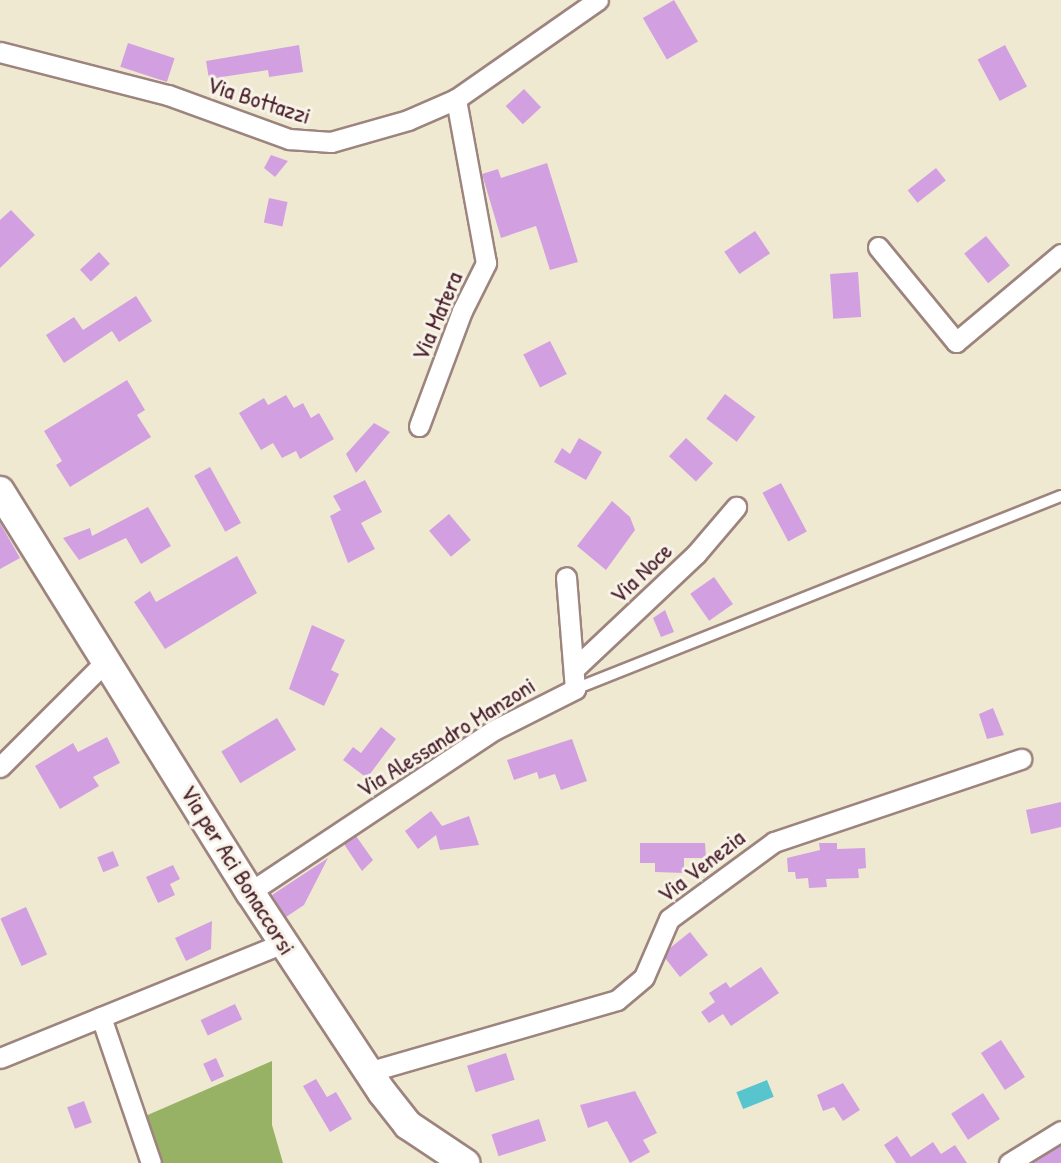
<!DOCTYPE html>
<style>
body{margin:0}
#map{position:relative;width:1061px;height:1163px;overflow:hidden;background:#f0e9d1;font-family:"Patrick Hand",sans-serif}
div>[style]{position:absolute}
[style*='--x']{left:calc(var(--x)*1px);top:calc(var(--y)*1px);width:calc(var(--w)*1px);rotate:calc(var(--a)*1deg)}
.forest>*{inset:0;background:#97b265}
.water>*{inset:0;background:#57c4ce;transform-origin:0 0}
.building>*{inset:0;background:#d2a0e1;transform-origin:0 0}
.roads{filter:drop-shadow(2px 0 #9d847e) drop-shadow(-2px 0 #9d847e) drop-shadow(0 2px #9d847e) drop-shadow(0 -2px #9d847e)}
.lane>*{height:10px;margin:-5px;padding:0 5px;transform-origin:5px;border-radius:5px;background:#fff}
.street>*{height:19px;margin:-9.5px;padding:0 9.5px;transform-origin:9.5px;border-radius:9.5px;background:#fff}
.secondary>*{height:28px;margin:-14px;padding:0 14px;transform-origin:14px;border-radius:14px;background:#fff}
span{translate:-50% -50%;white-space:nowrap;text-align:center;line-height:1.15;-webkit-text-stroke:6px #f7f3e8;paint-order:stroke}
.street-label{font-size:24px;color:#4a1f2b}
</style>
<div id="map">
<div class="forest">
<i style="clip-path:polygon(272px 1061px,272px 1125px,283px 1163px,159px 1163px,143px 1117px)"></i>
</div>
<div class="water">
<i style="left:767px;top:1080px;width:18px;height:33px;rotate:68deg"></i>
</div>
<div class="building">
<i style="left:674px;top:0;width:48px;height:36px;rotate:60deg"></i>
<i style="left:128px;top:43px;width:49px;height:25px;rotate:18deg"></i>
<i style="clip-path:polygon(299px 45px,303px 72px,269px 77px,268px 70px,209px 79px,206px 61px)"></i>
<i style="left:1005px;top:45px;width:47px;height:31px;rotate:62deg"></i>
<i style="left:524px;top:89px;width:25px;height:25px;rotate:47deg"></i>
<i style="clip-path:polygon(271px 155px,288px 161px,275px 177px,264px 168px)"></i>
<i style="clip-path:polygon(547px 163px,578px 262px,550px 270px,536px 226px,501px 238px,482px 174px,498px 169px,501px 178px)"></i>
<i style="left:936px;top:168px;width:16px;height:36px;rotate:52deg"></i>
<i style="left:269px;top:198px;width:19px;height:25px;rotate:12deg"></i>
<i style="clip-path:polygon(11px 210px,35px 235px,0 268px,0 220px)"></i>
<i style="left:755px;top:231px;width:27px;height:37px;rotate:56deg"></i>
<i style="left:986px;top:236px;width:38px;height:28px;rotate:51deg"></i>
<i style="left:99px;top:252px;width:16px;height:26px;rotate:47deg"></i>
<i style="left:858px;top:272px;width:45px;height:28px;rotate:86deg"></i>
<i style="clip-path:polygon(136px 296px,152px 321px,119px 342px,112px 331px,64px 363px,46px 335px,74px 317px,83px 330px)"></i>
<i style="left:550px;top:341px;width:37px;height:30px;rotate:63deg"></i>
<i style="clip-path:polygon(127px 380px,145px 410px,137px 415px,151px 437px,70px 487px,56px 465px,62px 461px,44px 431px)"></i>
<i style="left:725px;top:394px;width:38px;height:31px;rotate:37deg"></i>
<i style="clip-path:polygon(286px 395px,294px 408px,303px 403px,311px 418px,319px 413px,334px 439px,300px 459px,296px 451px,282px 458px,273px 443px,261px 450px,239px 413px,264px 398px,268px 405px)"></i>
<i style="clip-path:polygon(374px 423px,390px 432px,356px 473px,346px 454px)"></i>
<i style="clip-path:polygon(579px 438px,602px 452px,586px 480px,554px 462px,562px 448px,570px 454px)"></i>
<i style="left:686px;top:438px;width:37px;height:25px;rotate:43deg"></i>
<i style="left:210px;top:467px;width:64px;height:18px;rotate:61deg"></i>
<i style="clip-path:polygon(365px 480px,382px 512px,361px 523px,375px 549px,348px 563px,330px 516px,341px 510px,333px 496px)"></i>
<i style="left:781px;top:483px;width:55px;height:21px;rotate:62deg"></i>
<i style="clip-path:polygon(612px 501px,630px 517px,635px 530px,606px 570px,577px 546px)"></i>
<i style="clip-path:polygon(148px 507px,171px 546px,141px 564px,126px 538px,79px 560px,63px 538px,90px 528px,92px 536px)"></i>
<i style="left:449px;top:514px;width:34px;height:26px;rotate:50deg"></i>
<i style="clip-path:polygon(0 523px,20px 558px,0 569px)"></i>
<i style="clip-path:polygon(237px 556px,257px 593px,165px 649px,134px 602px,150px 591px,156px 602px)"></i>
<i style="left:714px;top:577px;width:33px;height:29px;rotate:55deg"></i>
<i style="clip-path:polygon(665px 610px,674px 632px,661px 637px,653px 618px)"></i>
<i style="clip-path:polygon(312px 625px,345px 640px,331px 670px,339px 674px,324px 706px,289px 689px)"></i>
<i style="clip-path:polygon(993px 708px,1004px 735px,987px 739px,979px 714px)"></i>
<i style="left:277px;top:718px;width:37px;height:65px;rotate:59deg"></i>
<i style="clip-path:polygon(381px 727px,396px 739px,367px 778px,343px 760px,353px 747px,361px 753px)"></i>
<i style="clip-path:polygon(107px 737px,120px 763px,93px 777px,99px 786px,60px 809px,35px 766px,73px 743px,78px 752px)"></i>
<i style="clip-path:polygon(572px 739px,587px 781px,561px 790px,555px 774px,539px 779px,537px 772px,514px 780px,507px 760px)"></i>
<i style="clip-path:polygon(1061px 802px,1061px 827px,1031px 834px,1026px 810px)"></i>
<i style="clip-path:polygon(431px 811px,442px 826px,469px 816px,479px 845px,440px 850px,436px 835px,418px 849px,405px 831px)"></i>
<i style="clip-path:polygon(356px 836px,373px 860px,362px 871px,344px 844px)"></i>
<i style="clip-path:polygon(640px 843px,705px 843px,706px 858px,684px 858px,684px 873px,655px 872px,655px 863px,640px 863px)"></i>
<i style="clip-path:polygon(819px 843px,837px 843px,837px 849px,865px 848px,866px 868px,858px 869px,859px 878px,826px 879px,827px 887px,809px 888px,808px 878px,796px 879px,795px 872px,788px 872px,787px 858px,820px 850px)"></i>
<i style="left:113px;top:851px;width:16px;height:17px;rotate:68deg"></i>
<i style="clip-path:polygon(328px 858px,304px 905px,286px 917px,272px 895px)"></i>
<i style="clip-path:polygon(173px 865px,180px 879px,170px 884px,175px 895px,158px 903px,146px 877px)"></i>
<i style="left:26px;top:907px;width:52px;height:28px;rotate:66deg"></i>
<i style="clip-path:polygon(212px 921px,211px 949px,186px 961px,175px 938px)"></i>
<i style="clip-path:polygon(690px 932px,708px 955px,680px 977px,665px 958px,670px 948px)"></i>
<i style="clip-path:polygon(761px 967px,779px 993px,731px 1026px,723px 1014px,709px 1023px,701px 1012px,715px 1002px,709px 993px,726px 982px,730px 988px)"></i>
<i style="left:235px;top:1004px;width:17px;height:38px;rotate:65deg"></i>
<i style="left:1001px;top:1040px;width:44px;height:24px;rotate:57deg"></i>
<i style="left:506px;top:1053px;width:28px;height:41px;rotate:72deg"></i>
<i style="left:216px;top:1058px;width:20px;height:14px;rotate:66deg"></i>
<i style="clip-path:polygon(316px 1079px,327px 1097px,336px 1092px,352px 1119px,330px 1132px,303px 1086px)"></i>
<i style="clip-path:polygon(843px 1083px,860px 1110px,843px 1121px,834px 1107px,823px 1111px,817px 1095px)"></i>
<i style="clip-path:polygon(635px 1091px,657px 1133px,643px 1140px,650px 1152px,630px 1163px,607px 1121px,588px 1128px,580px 1105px)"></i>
<i style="left:983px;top:1093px;width:31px;height:38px;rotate:57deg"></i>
<i style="left:84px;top:1101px;width:23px;height:18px;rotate:70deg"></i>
<i style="left:539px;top:1119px;width:23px;height:50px;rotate:72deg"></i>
<i style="clip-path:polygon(897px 1136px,911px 1157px,933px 1142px,941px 1154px,955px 1145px,967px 1163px,896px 1163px,884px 1145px)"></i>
<i style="clip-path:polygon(1061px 1145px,1061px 1163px,1032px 1163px)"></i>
</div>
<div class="roads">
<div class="lane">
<i style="--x:575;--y:689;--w:523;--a:-21.66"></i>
</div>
<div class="street">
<i style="--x:0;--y:52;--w:173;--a:14.4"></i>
<i style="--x:168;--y:95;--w:129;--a:20"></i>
<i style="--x:289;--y:139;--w:42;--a:4.1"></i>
<i style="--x:331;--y:142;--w:80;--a:-15.9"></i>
<i style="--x:408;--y:120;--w:52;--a:-23.6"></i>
<i style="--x:456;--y:99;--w:173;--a:-34.9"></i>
<i style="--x:878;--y:247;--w:123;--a:50.6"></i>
<i style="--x:956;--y:342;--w:137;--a:-40"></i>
<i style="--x:419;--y:426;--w:123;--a:-69.5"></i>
<i style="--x:462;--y:311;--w:54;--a:-63.4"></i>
<i style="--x:486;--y:263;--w:167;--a:-100.4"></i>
<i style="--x:574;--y:669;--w:168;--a:-43.3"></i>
<i style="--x:696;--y:554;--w:62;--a:-49.6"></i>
<i style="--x:0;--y:767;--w:150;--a:-45"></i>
<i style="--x:250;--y:892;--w:293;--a:-33.6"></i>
<i style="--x:494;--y:730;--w:91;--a:-26.8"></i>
<i style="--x:575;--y:689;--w:112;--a:-94.6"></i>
<i style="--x:101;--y:1017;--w:154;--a:71.1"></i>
<i style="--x:0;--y:1058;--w:305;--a:-22.1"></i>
<i style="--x:368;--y:1072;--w:259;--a:-16.1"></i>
<i style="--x:617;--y:1000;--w:35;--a:-40"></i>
<i style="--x:644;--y:977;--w:63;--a:-66.7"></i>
<i style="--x:669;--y:919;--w:130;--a:-36.3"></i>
<i style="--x:774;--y:842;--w:261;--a:-18.6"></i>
<i style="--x:1009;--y:1163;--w:61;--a:-31.6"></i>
</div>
<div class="secondary">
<i style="--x:0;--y:491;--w:473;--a:58.1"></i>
<i style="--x:250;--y:892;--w:240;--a:56.6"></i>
<i style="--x:382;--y:1092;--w:42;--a:51.8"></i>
<i style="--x:408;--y:1125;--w:69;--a:33.7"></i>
</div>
</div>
<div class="street-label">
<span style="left:259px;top:100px;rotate:18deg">Via Bottazzi</span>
<span style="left:437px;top:316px;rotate:-67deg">Via Matera</span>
<span style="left:641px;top:573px;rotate:-44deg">Via Noce</span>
<span style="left:446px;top:737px;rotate:-32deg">Via Alessandro Manzoni</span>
<span style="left:701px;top:866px;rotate:-38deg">Via Venezia</span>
<span style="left:238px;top:870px;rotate:58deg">Via per Aci Bonaccorsi</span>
</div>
</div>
